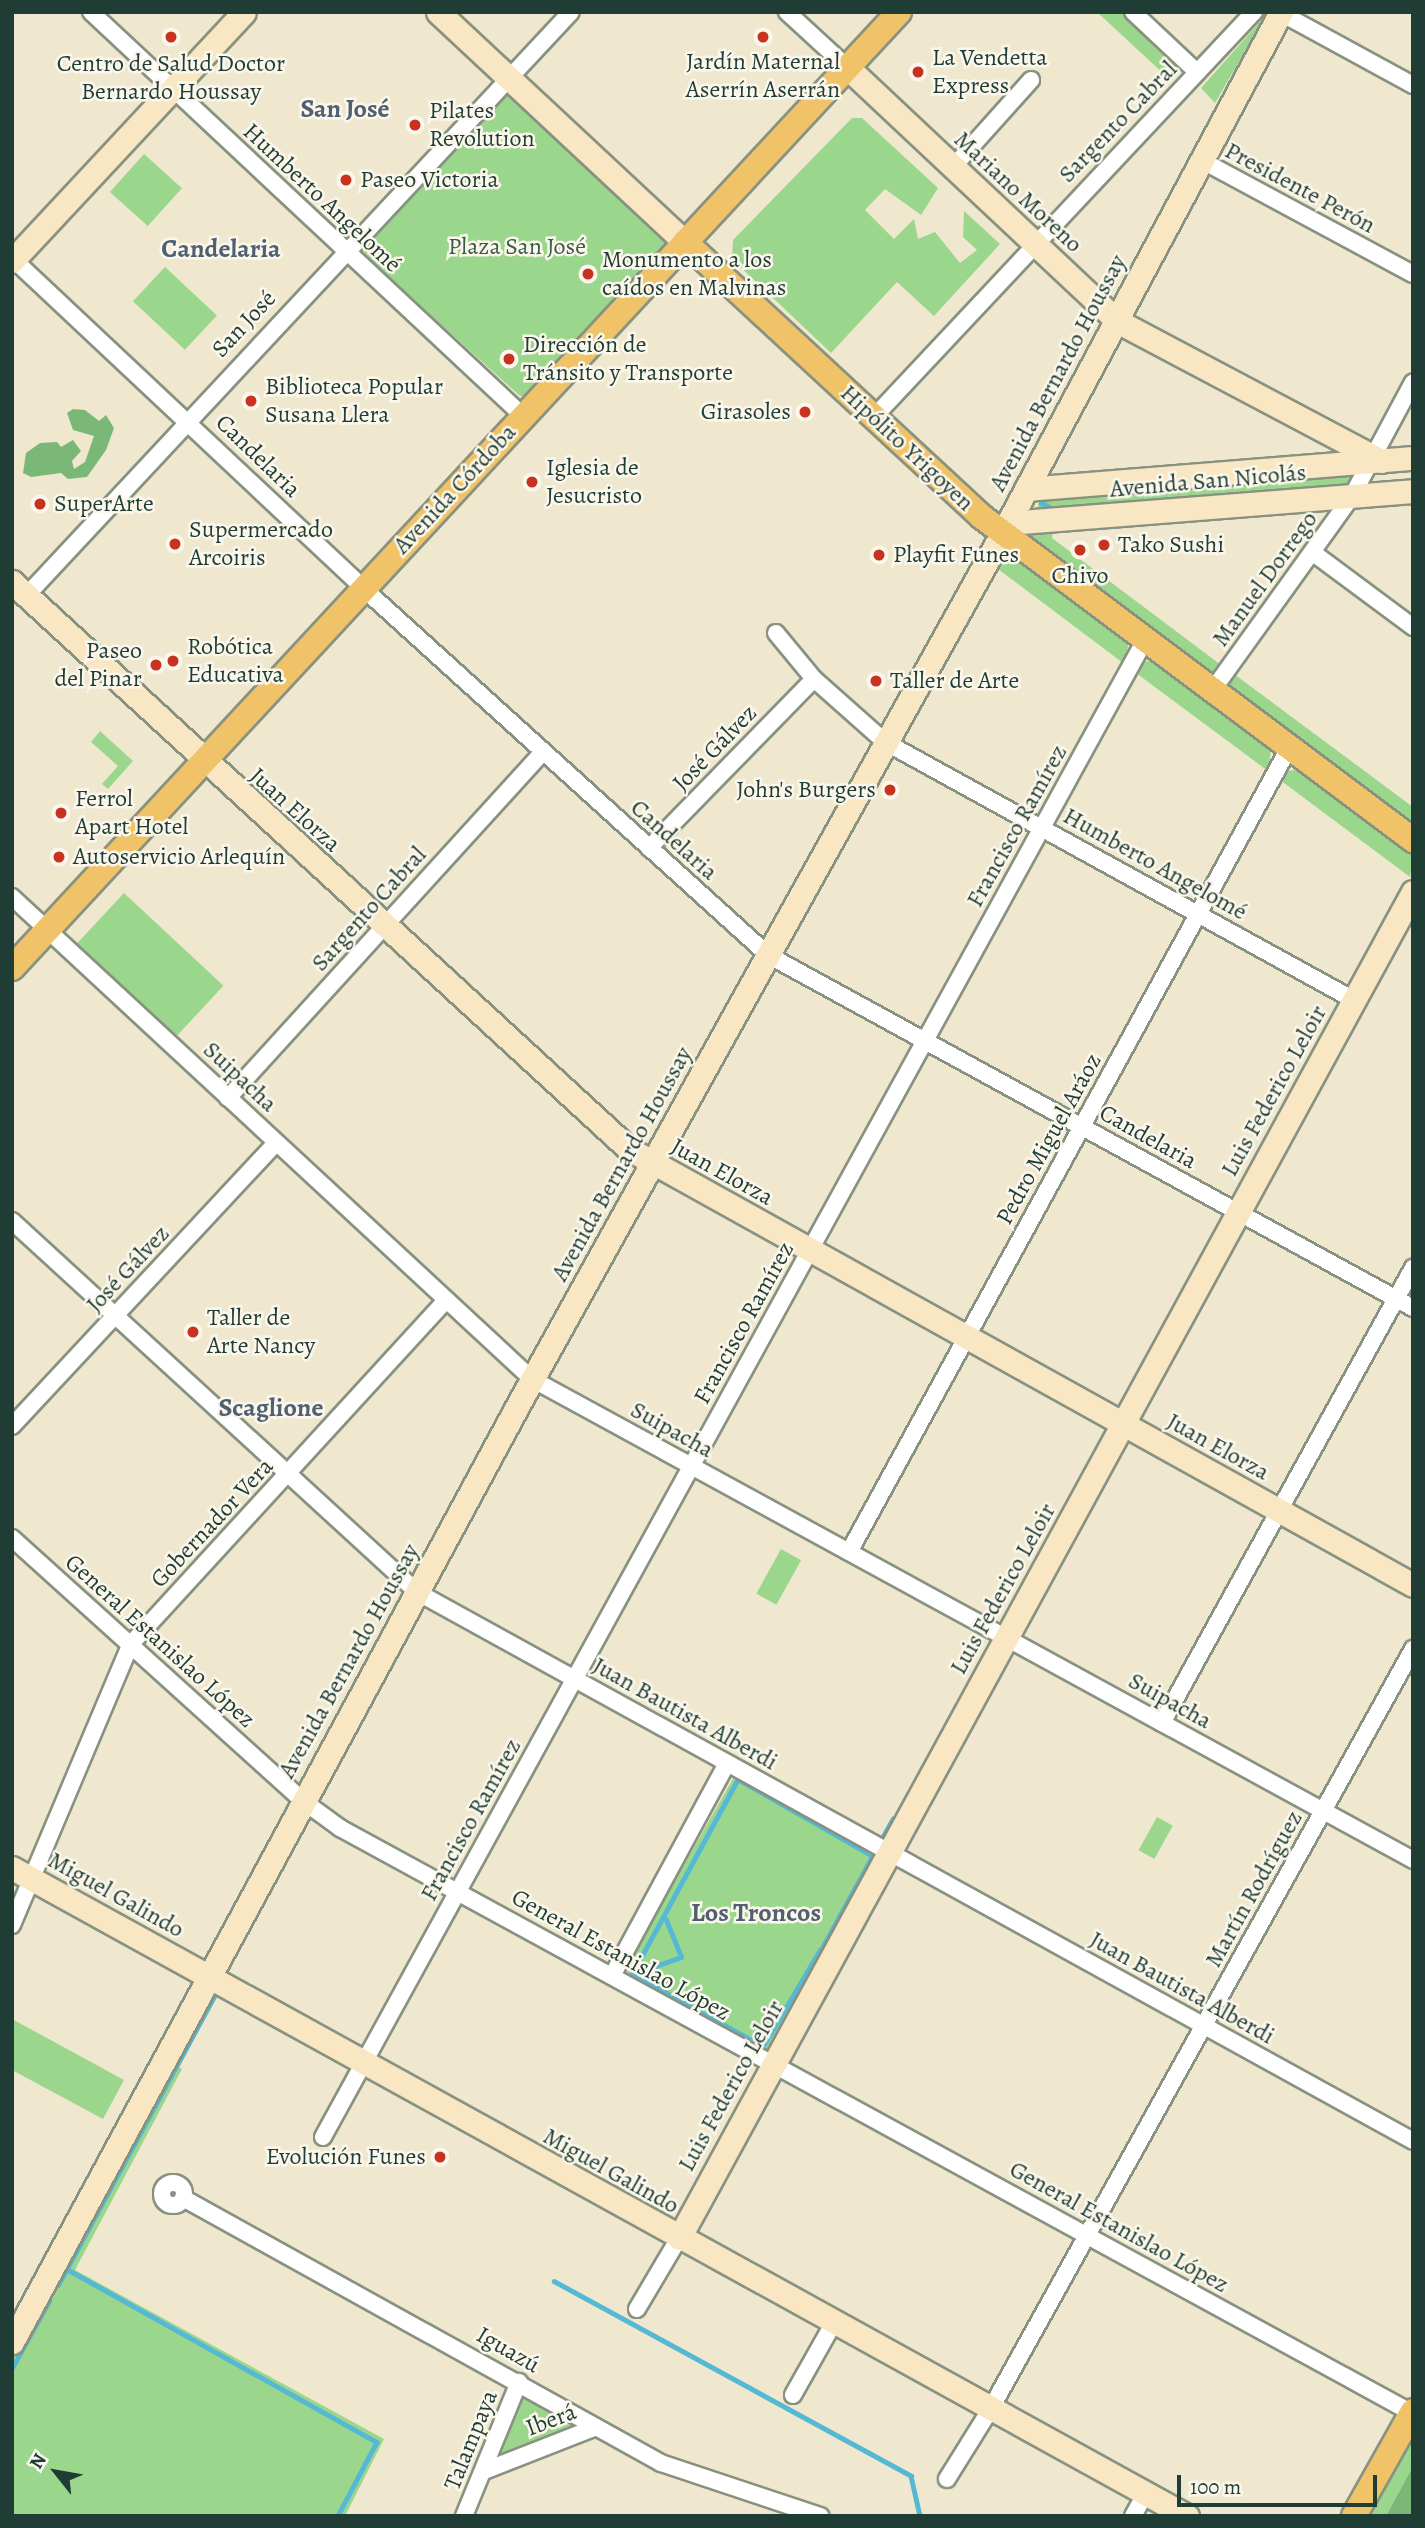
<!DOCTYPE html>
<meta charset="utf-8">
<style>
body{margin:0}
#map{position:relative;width:1425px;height:2528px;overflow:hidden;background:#f0e8ce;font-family:Alegreya,serif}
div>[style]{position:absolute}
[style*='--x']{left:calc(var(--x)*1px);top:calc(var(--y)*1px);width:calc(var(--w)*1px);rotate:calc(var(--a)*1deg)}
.green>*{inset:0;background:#9ad78c;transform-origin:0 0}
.forest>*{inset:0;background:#7bb878}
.stream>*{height:4.5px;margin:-2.25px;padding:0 2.25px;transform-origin:2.25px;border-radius:2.25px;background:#55b8d4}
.roads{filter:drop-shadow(2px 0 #889281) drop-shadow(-2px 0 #889281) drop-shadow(0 2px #889281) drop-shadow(0 -2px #889281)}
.street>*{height:16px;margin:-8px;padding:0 8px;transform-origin:8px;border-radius:8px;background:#fff}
.street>.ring{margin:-8px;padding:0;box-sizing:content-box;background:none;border:16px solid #fff;border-radius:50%}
.secondary>*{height:23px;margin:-11.5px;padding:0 11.5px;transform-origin:11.5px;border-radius:11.5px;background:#f9e7c3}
.primary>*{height:24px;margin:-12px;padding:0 12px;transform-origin:12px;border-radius:12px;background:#f1c369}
.dots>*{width:19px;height:19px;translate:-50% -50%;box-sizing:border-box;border:4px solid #fbf7ec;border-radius:50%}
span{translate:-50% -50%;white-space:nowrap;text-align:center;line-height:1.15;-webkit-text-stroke:5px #fbf7ec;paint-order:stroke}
.poi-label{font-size:24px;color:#1f3d34}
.left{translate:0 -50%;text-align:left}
.right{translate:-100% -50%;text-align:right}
.street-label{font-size:24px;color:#1f3d34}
.park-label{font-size:24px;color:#385c46}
.neighbourhood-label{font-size:26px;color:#506072;font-weight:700}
.frame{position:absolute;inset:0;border:14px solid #1f3d34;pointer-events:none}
.north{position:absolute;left:21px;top:2437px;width:70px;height:70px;-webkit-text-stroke:5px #fbf7ec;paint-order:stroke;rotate:301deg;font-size:19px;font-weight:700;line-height:28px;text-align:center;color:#1f3d34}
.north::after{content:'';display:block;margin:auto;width:24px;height:32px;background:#1f3d34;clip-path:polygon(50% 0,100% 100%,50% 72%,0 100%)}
.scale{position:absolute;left:1177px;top:2475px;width:200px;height:32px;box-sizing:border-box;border:4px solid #1f3d34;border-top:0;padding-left:9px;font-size:21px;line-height:24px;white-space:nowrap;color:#1f3d34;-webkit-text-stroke:5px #fbf7ec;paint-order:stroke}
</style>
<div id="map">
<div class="green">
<i style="clip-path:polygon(1097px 12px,1122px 12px,1177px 63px,1166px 76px)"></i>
<i style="clip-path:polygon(1266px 15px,1215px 103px,1201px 88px)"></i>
<i style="clip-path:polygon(508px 96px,670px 241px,527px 396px,520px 396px,364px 255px,365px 243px,500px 97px)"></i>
<i style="clip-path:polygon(852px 118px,862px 118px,938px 188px,921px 215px,885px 189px,865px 210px,894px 239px,914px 219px,918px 239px,935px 232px,960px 263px,977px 250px,963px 237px,964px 211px,1000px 244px,934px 316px,897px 282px,831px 353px,732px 259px,733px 240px)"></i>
<i style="left:144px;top:154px;width:51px;height:51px;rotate:42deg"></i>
<i style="left:165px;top:267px;width:71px;height:47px;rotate:43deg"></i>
<i style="clip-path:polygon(1357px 469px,1351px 487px,1040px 512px,1038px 505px,1041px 495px)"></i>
<i style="clip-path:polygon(1053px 529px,1052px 538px,1221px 665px,1216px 672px,1208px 676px,1023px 537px)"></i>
<i style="clip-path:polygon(1004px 551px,1125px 639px,1128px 647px,1123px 663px,990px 563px)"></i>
<i style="clip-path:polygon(1152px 660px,1271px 750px,1268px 771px,1136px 673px,1140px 663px)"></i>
<i style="clip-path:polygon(1234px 674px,1413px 807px,1413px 830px,1228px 687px)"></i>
<i style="clip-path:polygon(100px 731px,133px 761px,108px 789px,102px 784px,118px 766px,91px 742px)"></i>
<i style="clip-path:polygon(1297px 770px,1413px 856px,1410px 877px,1280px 780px,1285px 771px)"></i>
<i style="left:124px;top:893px;width:136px;height:70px;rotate:43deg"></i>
<i style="left:781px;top:1549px;width:23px;height:51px;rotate:29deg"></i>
<i style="clip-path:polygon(735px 1775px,877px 1852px,770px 2049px,763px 2050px,628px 1977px,625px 1969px)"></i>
<i style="left:1157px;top:1817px;width:18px;height:38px;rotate:29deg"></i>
<i style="clip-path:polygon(12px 2019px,124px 2080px,103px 2119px,12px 2070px)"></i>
<i style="clip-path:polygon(167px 2061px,182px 2069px,75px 2270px,384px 2439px,345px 2516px,12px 2516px,12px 2342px)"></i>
<i style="clip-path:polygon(519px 2382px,596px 2427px,484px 2471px)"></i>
<i style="clip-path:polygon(1413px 2426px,1413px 2466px,1386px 2516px,1366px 2516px)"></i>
</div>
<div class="forest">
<i style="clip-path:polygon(73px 409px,85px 410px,99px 421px,106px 415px,114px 428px,106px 450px,87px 477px,68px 479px,61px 473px,31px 477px,23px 473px,26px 453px,40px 443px,57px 442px,61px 447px,73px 440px,81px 451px,72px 461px,74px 469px,85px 462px,94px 436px,73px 430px,67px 413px)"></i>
<i style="clip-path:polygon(1413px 2466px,1413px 2516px,1386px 2516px)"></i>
</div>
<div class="stream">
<i style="--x:1047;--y:496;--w:9;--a:126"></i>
<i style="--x:1042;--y:503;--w:13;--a:29"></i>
<i style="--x:883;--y:1836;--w:20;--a:-60"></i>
<i style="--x:823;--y:1946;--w:104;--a:-61.2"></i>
<i style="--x:632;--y:1974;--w:222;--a:-61.5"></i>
<i style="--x:738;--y:1779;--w:155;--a:29.7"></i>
<i style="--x:633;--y:1974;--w:51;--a:-19.5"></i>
<i style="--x:681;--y:1957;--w:40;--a:-112"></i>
<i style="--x:633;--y:1975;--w:40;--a:28"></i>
<i style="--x:673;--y:1997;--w:102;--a:28.6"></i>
<i style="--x:763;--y:2046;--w:112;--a:-59.3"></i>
<i style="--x:67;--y:2269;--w:355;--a:29.2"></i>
<i style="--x:377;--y:2442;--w:84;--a:117.8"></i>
<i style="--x:554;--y:2281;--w:407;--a:28.6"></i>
<i style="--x:911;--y:2476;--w:41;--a:77.3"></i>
<i style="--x:58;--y:2285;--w:330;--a:-61.6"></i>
<i style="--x:12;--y:2368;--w:77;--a:-61.1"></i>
</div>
<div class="roads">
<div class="street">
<i style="--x:91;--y:12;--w:591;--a:43.08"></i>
<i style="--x:787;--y:12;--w:83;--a:42.6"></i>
<i style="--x:1133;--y:12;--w:88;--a:43.2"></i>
<i style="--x:1279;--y:12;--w:153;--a:28.6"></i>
<i style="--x:1203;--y:161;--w:238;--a:28.3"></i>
<i style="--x:953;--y:167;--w:117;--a:-48.1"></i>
<i style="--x:12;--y:258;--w:482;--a:43.2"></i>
<i style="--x:363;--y:588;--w:547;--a:42.18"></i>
<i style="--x:768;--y:955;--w:735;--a:28.69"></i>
<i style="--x:873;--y:418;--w:557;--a:-46.82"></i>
<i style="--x:1312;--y:552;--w:126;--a:36.6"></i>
<i style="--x:27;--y:595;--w:797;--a:-46.98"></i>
<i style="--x:776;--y:633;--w:60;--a:50.4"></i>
<i style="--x:814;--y:679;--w:95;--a:41.6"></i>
<i style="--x:885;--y:742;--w:535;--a:28.82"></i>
<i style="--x:1212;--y:691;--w:240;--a:-54.3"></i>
<i style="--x:1352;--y:496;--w:129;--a:-61.8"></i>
<i style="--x:649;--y:848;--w:236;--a:-45.7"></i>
<i style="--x:12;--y:897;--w:709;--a:42.83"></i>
<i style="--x:532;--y:1379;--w:1004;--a:28.63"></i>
<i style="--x:228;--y:1098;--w:468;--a:-47.7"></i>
<i style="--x:12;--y:1221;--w:549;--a:42.49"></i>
<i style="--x:417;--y:1592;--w:1137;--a:28.86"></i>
<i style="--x:12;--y:1426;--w:387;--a:-47"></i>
<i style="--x:12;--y:1538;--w:392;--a:42.1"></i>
<i style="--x:303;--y:1801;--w:46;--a:36.1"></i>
<i style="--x:340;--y:1828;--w:1221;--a:28.62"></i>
<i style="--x:849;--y:1552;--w:917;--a:-61.31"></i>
<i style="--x:1162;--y:1723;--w:520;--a:-61.12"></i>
<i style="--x:12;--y:1925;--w:304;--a:-67.1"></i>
<i style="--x:130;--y:1645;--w:468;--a:-47.5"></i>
<i style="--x:612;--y:1976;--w:242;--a:-61.6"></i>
<i style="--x:323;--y:2137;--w:1708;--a:-61.23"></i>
<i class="ring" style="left:162px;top:2183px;width:6px;height:6px"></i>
<i style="--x:183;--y:2198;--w:547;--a:29"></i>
<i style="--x:661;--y:2463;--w:168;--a:18.4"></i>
<i style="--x:637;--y:2309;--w:82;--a:-59.4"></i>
<i style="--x:793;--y:2395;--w:81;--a:-60.6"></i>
<i style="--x:484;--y:2471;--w:120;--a:-21.4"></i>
<i style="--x:947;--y:2479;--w:81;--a:-58.1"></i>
<i style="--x:990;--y:2410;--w:871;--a:-60.93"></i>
<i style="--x:464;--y:2516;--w:145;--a:-67.7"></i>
<i style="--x:1133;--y:2516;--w:25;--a:-61"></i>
</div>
<div class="secondary">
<i style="--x:438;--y:12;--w:338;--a:43"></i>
<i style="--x:848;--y:68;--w:369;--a:43.2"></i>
<i style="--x:1117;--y:321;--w:299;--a:27.9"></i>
<i style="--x:12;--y:261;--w:340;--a:-47"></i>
<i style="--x:1026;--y:489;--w:388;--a:-4.6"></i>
<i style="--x:1008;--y:523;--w:406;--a:-4.5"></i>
<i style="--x:12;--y:582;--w:838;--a:42.58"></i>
<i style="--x:629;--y:1149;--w:897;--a:29.08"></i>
<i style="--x:12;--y:1868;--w:1342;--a:28.88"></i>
<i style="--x:679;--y:2238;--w:1533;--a:-61.4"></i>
<i style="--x:12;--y:2342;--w:1077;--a:-61.63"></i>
<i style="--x:524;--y:1394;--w:996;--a:-60.94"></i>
<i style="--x:1008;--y:523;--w:579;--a:-61.89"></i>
</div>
<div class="primary">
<i style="--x:685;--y:242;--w:405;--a:42.8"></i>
<i style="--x:982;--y:517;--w:539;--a:36.85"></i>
<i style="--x:12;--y:968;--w:1304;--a:-47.14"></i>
<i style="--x:1354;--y:2516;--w:120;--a:-60.7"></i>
</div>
</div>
<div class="dots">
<i style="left:171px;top:37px;background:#c8321e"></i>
<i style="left:763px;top:37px;background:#c8321e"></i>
<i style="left:918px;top:72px;background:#c8321e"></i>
<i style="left:415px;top:125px;background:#c8321e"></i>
<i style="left:346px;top:180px;background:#c8321e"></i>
<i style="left:588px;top:274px;background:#c8321e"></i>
<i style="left:509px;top:359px;background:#c8321e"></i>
<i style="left:251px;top:401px;background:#c8321e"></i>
<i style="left:805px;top:412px;background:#c8321e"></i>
<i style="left:532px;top:482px;background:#c8321e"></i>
<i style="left:40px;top:504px;background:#c8321e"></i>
<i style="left:175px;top:544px;background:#c8321e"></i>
<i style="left:1104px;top:545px;background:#c8321e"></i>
<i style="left:1080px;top:550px;background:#c8321e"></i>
<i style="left:879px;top:555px;background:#c8321e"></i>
<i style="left:173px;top:661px;background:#c8321e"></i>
<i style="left:156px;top:665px;background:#c8321e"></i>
<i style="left:876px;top:681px;background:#c8321e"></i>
<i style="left:890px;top:790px;background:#c8321e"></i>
<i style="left:61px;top:813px;background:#c8321e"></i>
<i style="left:59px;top:857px;background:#c8321e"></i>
<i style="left:193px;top:1332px;background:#c8321e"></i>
<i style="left:440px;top:2157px;background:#c8321e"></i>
</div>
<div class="poi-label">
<span class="left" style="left:932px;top:72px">La Vendetta<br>Express</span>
<span style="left:763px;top:76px">Jardín Maternal<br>Aserrín Aserrán</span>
<span style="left:171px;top:78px">Centro de Salud Doctor<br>Bernardo Houssay</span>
<span class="left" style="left:429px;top:125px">Pilates<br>Revolution</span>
<span class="left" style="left:360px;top:180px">Paseo Victoria</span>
<span class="left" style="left:602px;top:274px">Monumento a los<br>caídos en Malvinas</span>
<span class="left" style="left:523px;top:359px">Dirección de<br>Tránsito y Transporte</span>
<span class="left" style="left:265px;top:401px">Biblioteca Popular<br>Susana Llera</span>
<span class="right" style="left:791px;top:412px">Girasoles</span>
<span class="left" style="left:546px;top:482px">Iglesia de<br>Jesucristo</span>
<span class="left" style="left:54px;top:504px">SuperArte</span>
<span class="left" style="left:189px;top:544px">Supermercado<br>Arcoiris</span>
<span class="left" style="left:1118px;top:545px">Tako Sushi</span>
<span class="left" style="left:893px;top:555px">Playfit Funes</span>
<span style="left:1080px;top:576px">Chivo</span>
<span class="left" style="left:187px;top:661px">Robótica<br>Educativa</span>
<span class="right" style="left:142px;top:665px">Paseo<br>del Pinar</span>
<span class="left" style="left:890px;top:681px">Taller de Arte</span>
<span class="right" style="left:876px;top:790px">John's Burgers</span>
<span class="left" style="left:75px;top:813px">Ferrol<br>Apart Hotel</span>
<span class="left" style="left:73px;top:857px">Autoservicio Arlequín</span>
<span class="left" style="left:207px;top:1332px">Taller de<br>Arte Nancy</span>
<span class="right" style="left:426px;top:2157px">Evolución Funes</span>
</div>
<div class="street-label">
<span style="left:1118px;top:122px;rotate:-46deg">Sargento Cabral</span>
<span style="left:1300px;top:188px;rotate:28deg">Presidente Perón</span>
<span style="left:1018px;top:192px;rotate:43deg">Mariano Moreno</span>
<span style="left:322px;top:198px;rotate:43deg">Humberto Angelomé</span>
<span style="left:244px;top:324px;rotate:-47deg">San José</span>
<span style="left:1058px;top:373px;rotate:-62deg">Avenida Bernardo Houssay</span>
<span style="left:907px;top:448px;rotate:43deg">Hipólito Yrigoyen</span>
<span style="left:258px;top:456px;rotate:44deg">Candelaria</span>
<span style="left:1208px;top:481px;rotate:-5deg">Avenida San Nicolás</span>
<span style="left:455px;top:489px;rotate:-47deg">Avenida Córdoba</span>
<span style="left:1265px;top:579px;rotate:-54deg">Manuel Dorrego</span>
<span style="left:715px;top:748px;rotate:-46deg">José Gálvez</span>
<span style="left:295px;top:810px;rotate:42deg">Juan Elorza</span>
<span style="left:1017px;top:826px;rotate:-61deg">Francisco Ramírez</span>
<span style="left:674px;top:840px;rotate:42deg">Candelaria</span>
<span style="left:1155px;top:864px;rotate:29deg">Humberto Angelomé</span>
<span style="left:369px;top:909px;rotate:-48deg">Sargento Cabral</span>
<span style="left:240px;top:1077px;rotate:43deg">Suipacha</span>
<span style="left:1274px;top:1091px;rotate:-61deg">Luis Federico Leloir</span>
<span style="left:1148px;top:1137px;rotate:29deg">Candelaria</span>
<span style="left:1049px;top:1139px;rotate:-61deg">Pedro Miguel Aráoz</span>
<span style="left:622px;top:1164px;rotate:-61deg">Avenida Bernardo Houssay</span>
<span style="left:722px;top:1172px;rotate:29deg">Juan Elorza</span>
<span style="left:128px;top:1269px;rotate:-47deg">José Gálvez</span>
<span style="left:744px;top:1323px;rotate:-61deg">Francisco Ramírez</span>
<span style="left:672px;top:1430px;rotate:29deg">Suipacha</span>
<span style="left:1218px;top:1447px;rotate:29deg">Juan Elorza</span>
<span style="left:212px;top:1523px;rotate:-47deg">Gobernador Vera</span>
<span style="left:1003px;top:1589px;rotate:-61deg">Luis Federico Leloir</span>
<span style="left:160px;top:1641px;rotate:42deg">General Estanislao López</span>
<span style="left:349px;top:1661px;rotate:-61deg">Avenida Bernardo Houssay</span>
<span style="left:1170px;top:1701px;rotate:29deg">Suipacha</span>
<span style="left:685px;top:1714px;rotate:29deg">Juan Bautista Alberdi</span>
<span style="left:471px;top:1820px;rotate:-61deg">Francisco Ramírez</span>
<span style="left:1254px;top:1889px;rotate:-61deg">Martín Rodríguez</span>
<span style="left:116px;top:1895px;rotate:29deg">Miguel Galindo</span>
<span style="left:621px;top:1955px;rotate:29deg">General Estanislao López</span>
<span style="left:1182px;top:1988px;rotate:29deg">Juan Bautista Alberdi</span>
<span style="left:731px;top:2086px;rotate:-61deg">Luis Federico Leloir</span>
<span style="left:611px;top:2171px;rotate:29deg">Miguel Galindo</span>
<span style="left:1119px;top:2227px;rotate:29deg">General Estanislao López</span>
<span style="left:508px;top:2350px;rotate:30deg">Iguazú</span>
<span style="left:551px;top:2420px;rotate:-21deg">Iberá</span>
<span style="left:471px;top:2440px;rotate:-68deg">Talampaya</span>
</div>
<div class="park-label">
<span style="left:517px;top:247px">Plaza San José</span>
</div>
<div class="neighbourhood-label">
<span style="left:345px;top:109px">San José</span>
<span style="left:221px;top:249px">Candelaria</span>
<span style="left:271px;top:1408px">Scaglione</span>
<span style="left:756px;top:1913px">Los Troncos</span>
</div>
<div class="frame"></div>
<div class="north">N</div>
<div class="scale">100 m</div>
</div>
